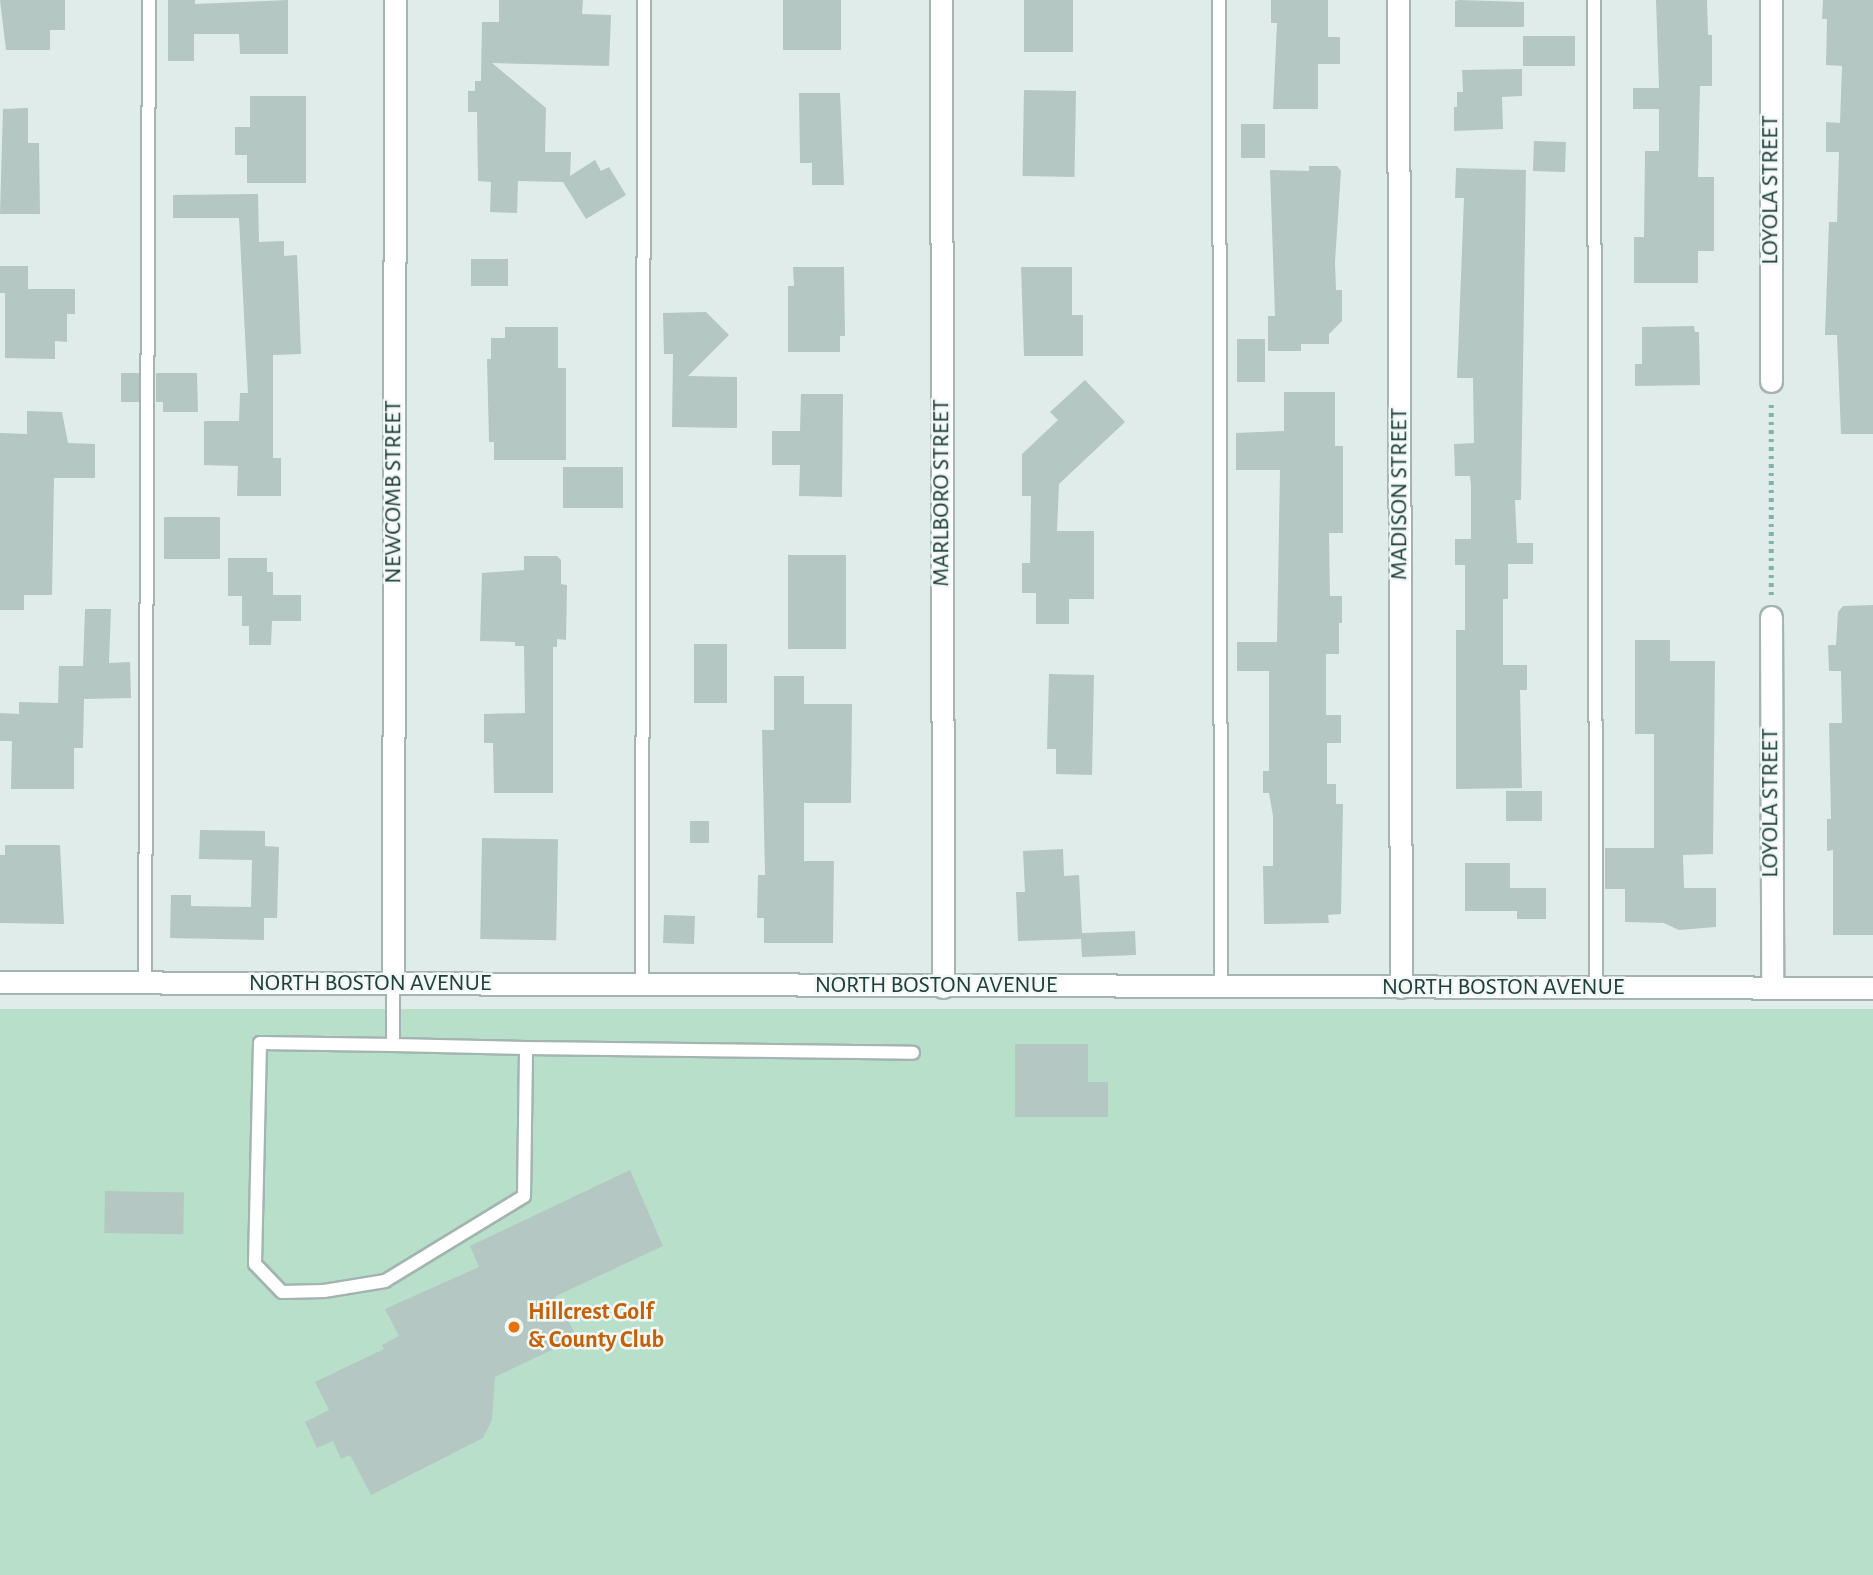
<!DOCTYPE html>
<style>
body{margin:0}
#map{position:relative;width:1873px;height:1575px;overflow:hidden;background:#e0ece9;font-family:"Alegreya Sans",sans-serif}
div>[style]{position:absolute}
[style*='--x']{left:calc(var(--x)*1px);top:calc(var(--y)*1px);width:calc(var(--w)*1px);rotate:calc(var(--a)*1deg)}
.green>*{inset:0;background:#b7dfca;transform-origin:0 0}
.building>*{inset:0;background:#b5c7c3;transform-origin:0 0}
.path>*{height:4.5px;margin-top:-2.25px;transform-origin:0;background:repeating-linear-gradient(90deg,#7fb2ab 0 3.5px,transparent 0 8.5px)}
.roads{filter:drop-shadow(2px 0 #a3b4b1) drop-shadow(-2px 0 #a3b4b1) drop-shadow(0 2px #a3b4b1) drop-shadow(0 -2px #a3b4b1)}
.service>*{height:12px;margin:-6px;padding:0 6px;transform-origin:6px;border-radius:6px;background:#fff}
.minor>*{height:21px;margin:-10.5px;padding:0 10.5px;transform-origin:10.5px;border-radius:10.5px;background:#fff}
.dots>*{width:19px;height:19px;translate:-50% -50%;box-sizing:border-box;border:4px solid #f1f8f6;border-radius:50%}
span{translate:-50% -50%;white-space:nowrap;text-align:center;line-height:1.15;-webkit-text-stroke:5px #f1f8f6;paint-order:stroke}
.street-label{font-size:24px;color:#203e3b}
.food-label{font-size:24px;color:#c56008;font-weight:700}
.left{translate:0 -50%;text-align:left}
</style>
<div id="map">
<div class="green">
<i style="left:1873px;top:1009px;width:566px;height:1873px;rotate:90deg"></i>
</div>
<div class="building">
<i style="clip-path:polygon(0 0,65px 0,65px 30px,50px 30px,50px 50px,6px 50px)"></i>
<i style="clip-path:polygon(168px 0,195px 0,195px 4px,288px 0,288px 54px,240px 54px,239px 34px,194px 34px,194px 61px,168px 61px)"></i>
<i style="clip-path:polygon(499px 0,583px 0,582px 14px,611px 15px,609px 66px,492px 63px,546px 108px,545px 152px,571px 152px,570px 176px,595px 160px,601px 171px,609px 167px,626px 195px,586px 219px,563px 182px,518px 181px,517px 213px,490px 212px,491px 182px,478px 181px,477px 112px,468px 112px,468px 91px,475px 91px,475px 81px,481px 81px,482px 22px,499px 22px)"></i>
<i style="left:783px;top:0;width:58px;height:50px"></i>
<i style="left:1024px;top:0;width:49px;height:52px"></i>
<i style="clip-path:polygon(1271px 0,1328px 0,1328px 37px,1340px 37px,1340px 64px,1318px 64px,1318px 109px,1273px 109px,1277px 23px,1271px 23px)"></i>
<i style="clip-path:polygon(1459px 0,1524px 2px,1524px 27px,1455px 27px,1455px 1px)"></i>
<i style="clip-path:polygon(1656px 0,1707px 0,1708px 35px,1712px 35px,1712px 86px,1700px 86px,1698px 177px,1714px 177px,1714px 251px,1698px 251px,1698px 283px,1634px 283px,1634px 237px,1644px 237px,1645px 151px,1659px 151px,1659px 109px,1633px 109px,1633px 88px,1659px 88px)"></i>
<i style="clip-path:polygon(1823px 0,1873px 0,1873px 434px,1841px 434px,1837px 335px,1825px 335px,1829px 222px,1837px 222px,1839px 152px,1826px 152px,1826px 122px,1840px 123px,1842px 66px,1826px 65px,1827px 19px,1822px 19px)"></i>
<i style="left:1523px;top:36px;width:52px;height:30px"></i>
<i style="clip-path:polygon(1522px 69px,1522px 96px,1502px 97px,1503px 129px,1454px 131px,1454px 107px,1457px 107px,1457px 92px,1463px 92px,1462px 70px)"></i>
<i style="left:1024px;top:90px;width:52px;height:86px;rotate:1deg"></i>
<i style="clip-path:polygon(799px 93px,840px 93px,844px 185px,812px 185px,812px 163px,800px 163px)"></i>
<i style="clip-path:polygon(250px 96px,306px 96px,306px 183px,247px 183px,247px 155px,235px 155px,235px 127px,250px 127px)"></i>
<i style="clip-path:polygon(28px 108px,28px 143px,39px 143px,40px 214px,0 214px,3px 109px)"></i>
<i style="left:1241px;top:124px;width:24px;height:34px"></i>
<i style="left:1534px;top:141px;width:32px;height:30px;rotate:2deg"></i>
<i style="clip-path:polygon(1309px 166px,1337px 166px,1341px 171px,1335px 262px,1336px 290px,1342px 290px,1342px 321px,1329px 334px,1329px 344px,1301px 344px,1301px 351px,1268px 351px,1268px 316px,1275px 316px,1270px 170px,1309px 171px)"></i>
<i style="clip-path:polygon(1456px 168px,1526px 170px,1521px 500px,1515px 500px,1517px 543px,1533px 543px,1533px 564px,1508px 564px,1508px 599px,1503px 599px,1503px 665px,1527px 665px,1527px 690px,1520px 690px,1522px 788px,1456px 789px,1456px 630px,1465px 630px,1465px 565px,1455px 565px,1455px 539px,1471px 539px,1471px 486px,1470px 476px,1455px 476px,1454px 444px,1474px 443px,1473px 378px,1457px 378px,1464px 198px,1455px 198px)"></i>
<i style="clip-path:polygon(258px 194px,259px 242px,284px 241px,284px 256px,297px 255px,301px 354px,273px 355px,273px 458px,281px 458px,281px 496px,237px 496px,238px 466px,204px 465px,204px 421px,239px 421px,240px 393px,248px 393px,239px 218px,173px 218px,173px 195px)"></i>
<i style="left:471px;top:259px;width:37px;height:27px"></i>
<i style="clip-path:polygon(0 266px,28px 266px,28px 289px,75px 289px,75px 314px,67px 314px,67px 342px,55px 341px,55px 359px,5px 358px,5px 293px,0 293px)"></i>
<i style="clip-path:polygon(793px 267px,844px 267px,845px 336px,840px 336px,840px 352px,788px 352px,788px 286px,794px 286px)"></i>
<i style="clip-path:polygon(1021px 267px,1072px 267px,1072px 315px,1083px 315px,1083px 356px,1024px 356px)"></i>
<i style="clip-path:polygon(706px 312px,729px 335px,688px 376px,737px 377px,737px 428px,672px 427px,673px 354px,664px 354px,663px 313px)"></i>
<i style="clip-path:polygon(1694px 326px,1695px 332px,1699px 332px,1700px 385px,1635px 386px,1635px 364px,1642px 364px,1642px 327px)"></i>
<i style="clip-path:polygon(505px 327px,558px 327px,558px 368px,566px 368px,566px 460px,494px 460px,494px 442px,489px 442px,487px 359px,491px 359px,491px 338px,505px 338px)"></i>
<i style="left:1237px;top:339px;width:28px;height:43px"></i>
<i style="left:139px;top:373px;width:29px;height:18px;rotate:90deg"></i>
<i style="clip-path:polygon(156px 373px,197px 373px,198px 412px,163px 412px,163px 402px,156px 402px)"></i>
<i style="clip-path:polygon(1085px 380px,1125px 422px,1059px 484px,1057px 531px,1094px 531px,1094px 599px,1069px 599px,1069px 624px,1036px 624px,1036px 593px,1022px 593px,1022px 563px,1030px 563px,1031px 496px,1022px 496px,1022px 454px,1058px 420px,1050px 412px)"></i>
<i style="clip-path:polygon(1284px 392px,1335px 392px,1335px 446px,1343px 446px,1343px 533px,1329px 533px,1330px 596px,1342px 596px,1342px 623px,1339px 623px,1339px 654px,1326px 654px,1326px 715px,1341px 715px,1341px 743px,1327px 743px,1327px 784px,1336px 784px,1336px 804px,1343px 804px,1341px 914px,1328px 915px,1329px 923px,1264px 924px,1263px 866px,1273px 866px,1273px 816px,1269px 793px,1263px 793px,1263px 771px,1269px 771px,1269px 671px,1237px 671px,1237px 642px,1277px 642px,1280px 470px,1236px 470px,1236px 433px,1284px 431px)"></i>
<i style="clip-path:polygon(801px 394px,843px 394px,842px 497px,799px 496px,800px 465px,772px 465px,772px 431px,800px 431px)"></i>
<i style="clip-path:polygon(27px 411px,62px 412px,68px 443px,95px 444px,95px 478px,54px 478px,52px 595px,24px 595px,24px 610px,0 610px,0 433px,27px 434px)"></i>
<i style="left:563px;top:467px;width:60px;height:41px"></i>
<i style="left:164px;top:517px;width:56px;height:42px"></i>
<i style="left:846px;top:555px;width:94px;height:58px;rotate:90deg"></i>
<i style="clip-path:polygon(524px 556px,557px 556px,561px 560px,561px 584px,567px 585px,566px 640px,557px 639px,557px 647px,553px 647px,553px 793px,494px 793px,493px 743px,484px 743px,484px 714px,525px 713px,524px 646px,515px 646px,515px 642px,480px 641px,482px 573px,524px 570px)"></i>
<i style="clip-path:polygon(228px 558px,267px 558px,267px 572px,273px 572px,273px 595px,301px 595px,301px 621px,272px 621px,271px 645px,249px 645px,249px 626px,242px 626px,242px 596px,228px 596px)"></i>
<i style="clip-path:polygon(1873px 605px,1873px 935px,1833px 935px,1833px 850px,1827px 851px,1827px 819px,1831px 819px,1829px 723px,1842px 723px,1841px 671px,1829px 671px,1828px 645px,1836px 645px,1838px 612px,1843px 606px)"></i>
<i style="clip-path:polygon(85px 609px,111px 609px,109px 663px,130px 662px,131px 698px,84px 699px,83px 748px,74px 748px,74px 789px,11px 789px,12px 741px,0 741px,0 713px,19px 714px,19px 702px,58px 703px,59px 666px,83px 666px)"></i>
<i style="clip-path:polygon(1635px 640px,1670px 640px,1670px 661px,1715px 661px,1713px 854px,1683px 855px,1684px 888px,1716px 888px,1716px 927px,1679px 930px,1664px 923px,1625px 922px,1625px 889px,1605px 889px,1605px 848px,1654px 848px,1654px 734px,1635px 734px)"></i>
<i style="left:694px;top:644px;width:33px;height:59px"></i>
<i style="clip-path:polygon(1049px 674px,1094px 675px,1092px 775px,1056px 774px,1056px 749px,1047px 749px)"></i>
<i style="clip-path:polygon(774px 676px,804px 676px,804px 704px,852px 704px,851px 803px,804px 803px,804px 861px,834px 861px,833px 943px,764px 943px,764px 918px,757px 918px,758px 875px,765px 875px,762px 730px,774px 730px)"></i>
<i style="left:1506px;top:791px;width:36px;height:30px"></i>
<i style="left:690px;top:821px;width:19px;height:22px"></i>
<i style="clip-path:polygon(200px 830px,265px 831px,265px 846px,279px 847px,277px 918px,264px 918px,264px 940px,170px 938px,171px 895px,191px 895px,191px 906px,251px 907px,252px 860px,199px 859px)"></i>
<i style="left:482px;top:838px;width:76px;height:101px;rotate:1deg"></i>
<i style="clip-path:polygon(5px 845px,60px 845px,64px 924px,0 923px,0 855px,5px 855px)"></i>
<i style="clip-path:polygon(1063px 849px,1064px 876px,1079px 875px,1082px 933px,1135px 931px,1136px 955px,1082px 957px,1081px 939px,1018px 941px,1016px 892px,1025px 892px,1023px 851px)"></i>
<i style="clip-path:polygon(1465px 863px,1510px 863px,1510px 888px,1546px 888px,1546px 919px,1517px 919px,1517px 911px,1465px 911px)"></i>
<i style="left:664px;top:915px;width:31px;height:28px;rotate:2deg"></i>
<i style="clip-path:polygon(1015px 1044px,1088px 1044px,1088px 1082px,1108px 1082px,1108px 1117px,1015px 1117px)"></i>
<i style="clip-path:polygon(630px 1170px,663px 1246px,556px 1296px,577px 1338px,495px 1377px,492px 1420px,483px 1438px,371px 1495px,350px 1455px,341px 1459px,333px 1441px,317px 1448px,305px 1422px,329px 1410px,315px 1382px,384px 1349px,382px 1345px,399px 1336px,385px 1309px,479px 1267px,470px 1246px)"></i>
<i style="left:105px;top:1191px;width:79px;height:42px;rotate:1deg"></i>
</div>
<div class="path">
<i style="--x:1771;--y:595;--w:194;--a:-90"></i>
</div>
<div class="roads">
<div class="service">
<i style="--x:1219;--y:0;--w:986;--a:89.88"></i>
<i style="--x:1594;--y:0;--w:988;--a:89.88"></i>
<i style="--x:145;--y:983;--w:983;--a:-89.77"></i>
<i style="--x:393;--y:984;--w:61;--a:90"></i>
<i style="--x:393;--y:1045;--w:133;--a:-179.1"></i>
<i style="--x:260;--y:1043;--w:221;--a:91.3"></i>
<i style="--x:255;--y:1264;--w:39;--a:46"></i>
<i style="--x:282;--y:1292;--w:42;--a:-1.4"></i>
<i style="--x:324;--y:1291;--w:62;--a:-9.3"></i>
<i style="--x:385;--y:1281;--w:163;--a:-31.4"></i>
<i style="--x:524;--y:1196;--w:148;--a:-89.2"></i>
<i style="--x:526;--y:1048;--w:133;--a:-178.7"></i>
<i style="--x:642;--y:985;--w:985;--a:-89.88"></i>
<i style="--x:526;--y:1048;--w:387;--a:0.7"></i>
</div>
<div class="minor">
<i style="--x:941;--y:0;--w:987;--a:89.88"></i>
<i style="--x:1398;--y:0;--w:987;--a:89.83"></i>
<i style="--x:1771;--y:381;--w:381;--a:-90"></i>
<i style="--x:1771;--y:617;--w:371;--a:89.8"></i>
<i style="--x:0;--y:982;--w:1873;--a:0.18"></i>
<i style="--x:393;--y:984;--w:984;--a:-89.88"></i>
</div>
</div>
<div class="dots">
<i style="left:514px;top:1327px;background:#e8710a"></i>
</div>
<div class="street-label">
<span style="left:1771px;top:190px;rotate:-90deg">LOYOLA STREET</span>
<span style="left:394px;top:492px;rotate:-90deg">NEWCOMB STREET</span>
<span style="left:942px;top:493px;rotate:-90deg">MARLBORO STREET</span>
<span style="left:1400px;top:494px;rotate:-90deg">MADISON STREET</span>
<span style="left:1771px;top:803px;rotate:-90deg">LOYOLA STREET</span>
<span style="left:370px;top:984px">NORTH BOSTON AVENUE</span>
<span style="left:936px;top:986px">NORTH BOSTON AVENUE</span>
<span style="left:1503px;top:988px">NORTH BOSTON AVENUE</span>
</div>
<div class="food-label">
<span class="left" style="left:528px;top:1327px">Hillcrest Golf<br>&amp; County Club</span>
</div>
</div>
